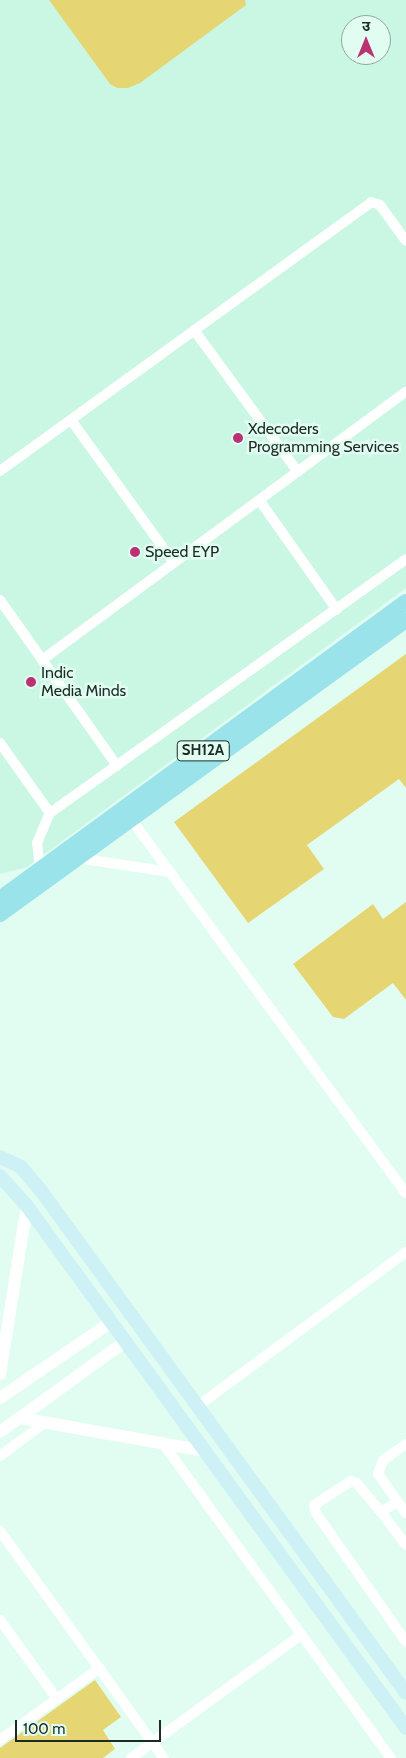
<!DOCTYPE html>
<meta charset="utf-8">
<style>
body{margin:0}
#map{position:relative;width:406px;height:1758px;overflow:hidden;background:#e1fdf2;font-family:Cabin,"Noto Sans Devanagari",sans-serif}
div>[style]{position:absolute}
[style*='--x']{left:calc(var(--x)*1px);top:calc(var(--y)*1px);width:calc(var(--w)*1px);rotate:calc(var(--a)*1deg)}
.built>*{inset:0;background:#caf6e4}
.green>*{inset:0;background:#e6d673}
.minor>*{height:10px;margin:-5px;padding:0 5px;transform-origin:5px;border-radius:5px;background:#fff}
.tertiary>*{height:12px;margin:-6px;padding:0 6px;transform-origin:6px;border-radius:6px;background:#fff}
.secondary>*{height:14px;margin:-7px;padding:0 7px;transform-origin:7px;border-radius:7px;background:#cdf1f4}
.primary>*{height:16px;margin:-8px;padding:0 8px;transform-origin:8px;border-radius:8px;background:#9be3ea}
.dots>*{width:14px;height:14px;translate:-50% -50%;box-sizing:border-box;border:2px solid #e1fdf2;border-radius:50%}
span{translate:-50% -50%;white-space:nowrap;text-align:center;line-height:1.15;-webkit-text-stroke:5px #e1fdf2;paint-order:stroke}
.shield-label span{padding:1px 4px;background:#e1fdf2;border:1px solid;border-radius:4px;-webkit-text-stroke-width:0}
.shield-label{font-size:15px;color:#1d2a25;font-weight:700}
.poi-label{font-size:16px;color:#1d2a25}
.left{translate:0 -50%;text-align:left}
.north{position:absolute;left:341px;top:15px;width:50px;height:50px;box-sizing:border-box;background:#e1fdf2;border:1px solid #93a9a0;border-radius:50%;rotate:0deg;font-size:14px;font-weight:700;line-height:20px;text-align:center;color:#1d2a25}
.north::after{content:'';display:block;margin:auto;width:18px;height:22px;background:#ba3271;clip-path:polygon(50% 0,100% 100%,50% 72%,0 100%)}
.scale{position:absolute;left:15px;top:1720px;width:146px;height:22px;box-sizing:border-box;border:2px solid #1d2a25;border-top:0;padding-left:6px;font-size:15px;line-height:18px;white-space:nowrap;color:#1d2a25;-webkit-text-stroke:4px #e1fdf2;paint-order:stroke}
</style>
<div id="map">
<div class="built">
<i style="clip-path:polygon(evenodd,0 0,406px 0,406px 588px,27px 867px,0 874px,0 0,351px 25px,381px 25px,381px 55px,351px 55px,351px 25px)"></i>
</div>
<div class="green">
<i style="clip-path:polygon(49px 0,245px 0,246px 5px,140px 83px,128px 88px,117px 88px,110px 84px)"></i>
<i style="clip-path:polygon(406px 654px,406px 788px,399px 779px,307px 845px,324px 869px,248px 923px,174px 822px)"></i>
<i style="clip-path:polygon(406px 902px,406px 1000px,393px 983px,344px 1019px,333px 1017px,293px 964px,373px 904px,383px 919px)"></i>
<i style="clip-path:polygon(95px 1680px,121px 1717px,103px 1730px,115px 1749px,103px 1758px,0 1758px,0 1748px)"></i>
</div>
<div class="minor">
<i style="--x:194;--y:330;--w:176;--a:53.8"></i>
<i style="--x:71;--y:420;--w:176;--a:54.2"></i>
<i style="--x:0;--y:471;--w:458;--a:-35.9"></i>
<i style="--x:371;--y:202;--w:9;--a:18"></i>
<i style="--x:380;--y:205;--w:44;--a:54.2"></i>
<i style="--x:260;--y:501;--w:133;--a:54.8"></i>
<i style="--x:0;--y:600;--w:203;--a:54.8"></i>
<i style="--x:42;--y:660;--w:452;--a:-36.4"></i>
<i style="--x:0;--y:743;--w:86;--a:54.5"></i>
<i style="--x:50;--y:813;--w:437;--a:-35.5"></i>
<i style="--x:131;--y:819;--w:464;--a:53.7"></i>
<i style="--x:77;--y:858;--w:94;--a:8.6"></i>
<i style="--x:40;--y:870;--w:27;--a:-96"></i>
<i style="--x:37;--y:843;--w:33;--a:-67"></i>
<i style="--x:198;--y:1406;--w:259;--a:-36.5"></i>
<i style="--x:162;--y:1442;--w:390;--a:54.1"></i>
<i style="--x:406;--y:1444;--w:28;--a:145"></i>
<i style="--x:383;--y:1460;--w:15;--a:110"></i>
<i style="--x:378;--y:1474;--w:48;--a:54.3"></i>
<i style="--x:0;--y:1456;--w:57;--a:-36.5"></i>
<i style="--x:398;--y:1502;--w:20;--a:150"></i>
<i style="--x:381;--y:1512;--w:38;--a:-130"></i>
<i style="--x:357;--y:1483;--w:6;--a:-162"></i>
<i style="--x:351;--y:1481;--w:44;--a:147"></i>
<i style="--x:314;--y:1505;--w:8;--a:76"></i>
<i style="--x:316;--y:1513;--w:157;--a:55.1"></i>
<i style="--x:381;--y:1512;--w:41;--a:52.9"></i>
<i style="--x:0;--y:1531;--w:280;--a:54.2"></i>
<i style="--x:0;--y:1620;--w:97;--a:54.2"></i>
<i style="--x:0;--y:1740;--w:123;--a:-35.8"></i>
<i style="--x:131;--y:1758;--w:210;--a:-35.9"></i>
</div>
<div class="tertiary">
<i style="--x:0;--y:1374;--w:170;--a:-80.9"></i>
<i style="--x:0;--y:1398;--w:135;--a:-34.4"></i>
<i style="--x:20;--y:1418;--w:188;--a:10.1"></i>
<i style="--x:0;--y:1432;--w:154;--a:-35.8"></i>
</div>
<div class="secondary">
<i style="--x:0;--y:1157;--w:23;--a:25"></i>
<i style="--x:21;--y:1167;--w:33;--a:50"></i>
<i style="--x:42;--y:1192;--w:619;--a:54"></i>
<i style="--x:0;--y:1176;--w:40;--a:48"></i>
<i style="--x:27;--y:1206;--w:645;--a:54.02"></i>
</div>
<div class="primary">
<i style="--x:0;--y:899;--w:503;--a:-36.19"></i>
<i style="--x:0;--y:914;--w:501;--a:-35.91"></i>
</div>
<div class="dots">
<i style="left:238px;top:438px;background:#ba3271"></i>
<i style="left:135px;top:552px;background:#ba3271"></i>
<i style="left:31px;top:682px;background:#ba3271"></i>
</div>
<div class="shield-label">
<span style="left:203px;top:751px">SH12A</span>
</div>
<div class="poi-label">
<span class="left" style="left:248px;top:438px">Xdecoders<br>Programming Services</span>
<span class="left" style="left:145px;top:552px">Speed EYP</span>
<span class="left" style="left:41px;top:682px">Indic<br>Media Minds</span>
</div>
<div class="north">उ</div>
<div class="scale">100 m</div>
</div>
